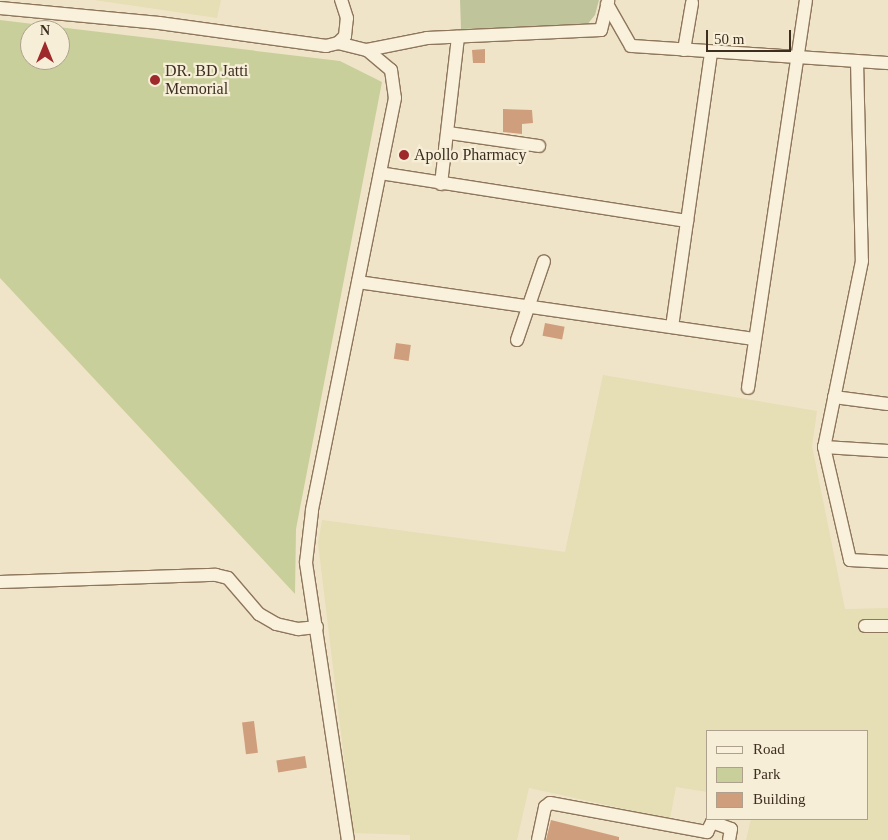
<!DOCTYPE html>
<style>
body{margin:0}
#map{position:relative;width:888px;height:840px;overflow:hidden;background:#f0e4c8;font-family:"Times New Roman",serif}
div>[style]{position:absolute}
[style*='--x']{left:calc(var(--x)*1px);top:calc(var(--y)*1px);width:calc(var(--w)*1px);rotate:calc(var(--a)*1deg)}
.farmland>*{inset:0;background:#e6deb5}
.green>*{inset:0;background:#c9cf9b}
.cemetery>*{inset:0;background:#bfc49a}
.building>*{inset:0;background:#cf9f7d;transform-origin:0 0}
.roads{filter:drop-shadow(1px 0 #8d765c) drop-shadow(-1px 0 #8d765c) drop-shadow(0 1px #8d765c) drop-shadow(0 -1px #8d765c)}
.minor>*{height:12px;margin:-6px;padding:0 6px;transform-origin:6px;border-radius:6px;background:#faf1dc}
.dots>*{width:14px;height:14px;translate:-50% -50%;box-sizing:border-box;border:2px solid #f7eed8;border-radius:50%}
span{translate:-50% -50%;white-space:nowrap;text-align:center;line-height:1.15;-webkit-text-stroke:4.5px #f7eed8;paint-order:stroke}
.poi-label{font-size:16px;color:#3d2e20}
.left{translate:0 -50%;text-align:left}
.legend{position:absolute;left:706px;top:730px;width:162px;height:90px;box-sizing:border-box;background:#f7eed8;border:1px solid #ada18e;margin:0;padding:6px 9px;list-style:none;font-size:15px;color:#3d2e20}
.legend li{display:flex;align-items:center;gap:10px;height:25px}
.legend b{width:25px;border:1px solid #ada18e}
.north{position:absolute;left:20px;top:20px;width:50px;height:50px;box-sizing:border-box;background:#f7eed8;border:1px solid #ada18e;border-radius:50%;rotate:0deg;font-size:14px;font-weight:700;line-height:20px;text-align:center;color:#3d2e20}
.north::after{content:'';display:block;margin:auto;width:18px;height:22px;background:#9e2a2b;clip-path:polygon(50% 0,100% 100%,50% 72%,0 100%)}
.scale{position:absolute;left:706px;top:30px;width:85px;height:22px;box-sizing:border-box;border:2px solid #3d2e20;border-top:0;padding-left:6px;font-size:15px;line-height:18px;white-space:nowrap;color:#3d2e20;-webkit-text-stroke:4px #f7eed8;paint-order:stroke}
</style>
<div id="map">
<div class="farmland">
<i style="clip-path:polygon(94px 0,221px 0,217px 18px)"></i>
<i style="clip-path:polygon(603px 375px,817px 411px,812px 446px,845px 609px,888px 608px,888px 840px,746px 840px,751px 819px,867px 819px,867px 731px,707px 731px,707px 792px,676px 787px,670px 819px,529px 788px,517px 840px,410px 840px,410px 835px,353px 833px,318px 543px,322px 520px,565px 552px)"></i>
</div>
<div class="green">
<i style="clip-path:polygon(evenodd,0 20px,340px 61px,382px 82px,296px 529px,295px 594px,0 278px,0 20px,30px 30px,60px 30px,60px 60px,30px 60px,30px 30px)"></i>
</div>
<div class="cemetery">
<i style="clip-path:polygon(460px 0,599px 0,595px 15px,586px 26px,461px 29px)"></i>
</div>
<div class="building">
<i style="clip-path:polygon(485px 49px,485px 63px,473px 63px,472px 50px)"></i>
<i style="clip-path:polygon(503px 109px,532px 110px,533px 123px,522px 124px,522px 134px,503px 132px)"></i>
<i style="left:545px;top:323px;width:20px;height:13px;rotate:11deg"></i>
<i style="left:396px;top:343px;width:15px;height:16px;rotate:8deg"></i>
<i style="left:254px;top:721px;width:32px;height:12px;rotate:83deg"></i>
<i style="left:305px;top:756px;width:12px;height:29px;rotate:81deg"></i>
<i style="clip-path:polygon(551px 820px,619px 837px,619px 840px,546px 840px)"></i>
</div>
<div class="roads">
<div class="minor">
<i style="--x:607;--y:4;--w:48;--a:60.3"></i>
<i style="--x:631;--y:46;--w:258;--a:3.8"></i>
<i style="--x:0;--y:8;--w:160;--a:5.4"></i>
<i style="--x:159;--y:23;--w:169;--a:7.8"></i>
<i style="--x:326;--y:46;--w:12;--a:-14"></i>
<i style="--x:338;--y:43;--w:10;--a:-45"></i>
<i style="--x:345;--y:36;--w:18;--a:-84"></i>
<i style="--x:347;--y:18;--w:19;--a:-108"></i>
<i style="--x:338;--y:43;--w:30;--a:14"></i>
<i style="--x:367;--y:50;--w:31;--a:40"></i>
<i style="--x:391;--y:70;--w:28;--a:82"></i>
<i style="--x:395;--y:98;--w:421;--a:101.4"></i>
<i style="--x:312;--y:511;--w:52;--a:96.6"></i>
<i style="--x:306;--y:563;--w:280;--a:81.4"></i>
<i style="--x:367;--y:50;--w:61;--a:-11.3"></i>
<i style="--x:427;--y:38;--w:174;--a:-2.6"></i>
<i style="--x:601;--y:30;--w:30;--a:-76"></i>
<i style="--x:684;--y:50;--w:48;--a:-80.3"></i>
<i style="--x:857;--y:61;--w:200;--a:88.6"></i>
<i style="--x:862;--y:261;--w:190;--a:101.5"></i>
<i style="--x:824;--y:447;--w:116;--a:77"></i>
<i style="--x:850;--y:560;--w:38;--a:3"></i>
<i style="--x:449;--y:133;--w:91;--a:8.2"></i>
<i style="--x:380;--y:173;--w:311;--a:8.9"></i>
<i style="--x:441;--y:184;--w:148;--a:-83.4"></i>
<i style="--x:358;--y:282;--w:400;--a:8.2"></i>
<i style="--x:672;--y:327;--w:278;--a:-81.9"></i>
<i style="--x:517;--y:340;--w:83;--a:-71.1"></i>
<i style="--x:748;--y:388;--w:392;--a:-81.5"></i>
<i style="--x:834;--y:397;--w:54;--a:7.4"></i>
<i style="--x:824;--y:447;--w:64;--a:3.6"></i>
<i style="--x:0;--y:582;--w:216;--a:-1.9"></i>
<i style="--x:216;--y:575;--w:12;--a:14"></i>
<i style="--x:228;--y:578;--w:48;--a:49.3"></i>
<i style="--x:259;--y:614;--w:20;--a:30"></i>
<i style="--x:276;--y:624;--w:23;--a:13"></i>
<i style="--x:298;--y:629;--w:19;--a:-6"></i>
<i style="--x:865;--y:626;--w:23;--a:0"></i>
<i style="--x:538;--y:840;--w:34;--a:-78"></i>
<i style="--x:545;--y:807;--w:6;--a:-39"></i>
<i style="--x:550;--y:803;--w:160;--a:10.5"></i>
<i style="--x:707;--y:832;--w:11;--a:-63"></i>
<i style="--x:712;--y:822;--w:20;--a:20"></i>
<i style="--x:731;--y:829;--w:11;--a:100"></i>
</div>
</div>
<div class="dots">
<i style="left:155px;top:80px;background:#9e2a2b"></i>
<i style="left:404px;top:155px;background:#9e2a2b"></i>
</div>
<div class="poi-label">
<span class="left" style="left:165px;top:80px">DR. BD Jatti<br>Memorial</span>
<span class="left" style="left:414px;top:155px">Apollo Pharmacy</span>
</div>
<ul class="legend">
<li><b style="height:6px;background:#faf1dc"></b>Road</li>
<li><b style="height:14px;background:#c9cf9b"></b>Park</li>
<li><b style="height:14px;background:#cf9f7d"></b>Building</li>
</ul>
<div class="north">N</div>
<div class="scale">50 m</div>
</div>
